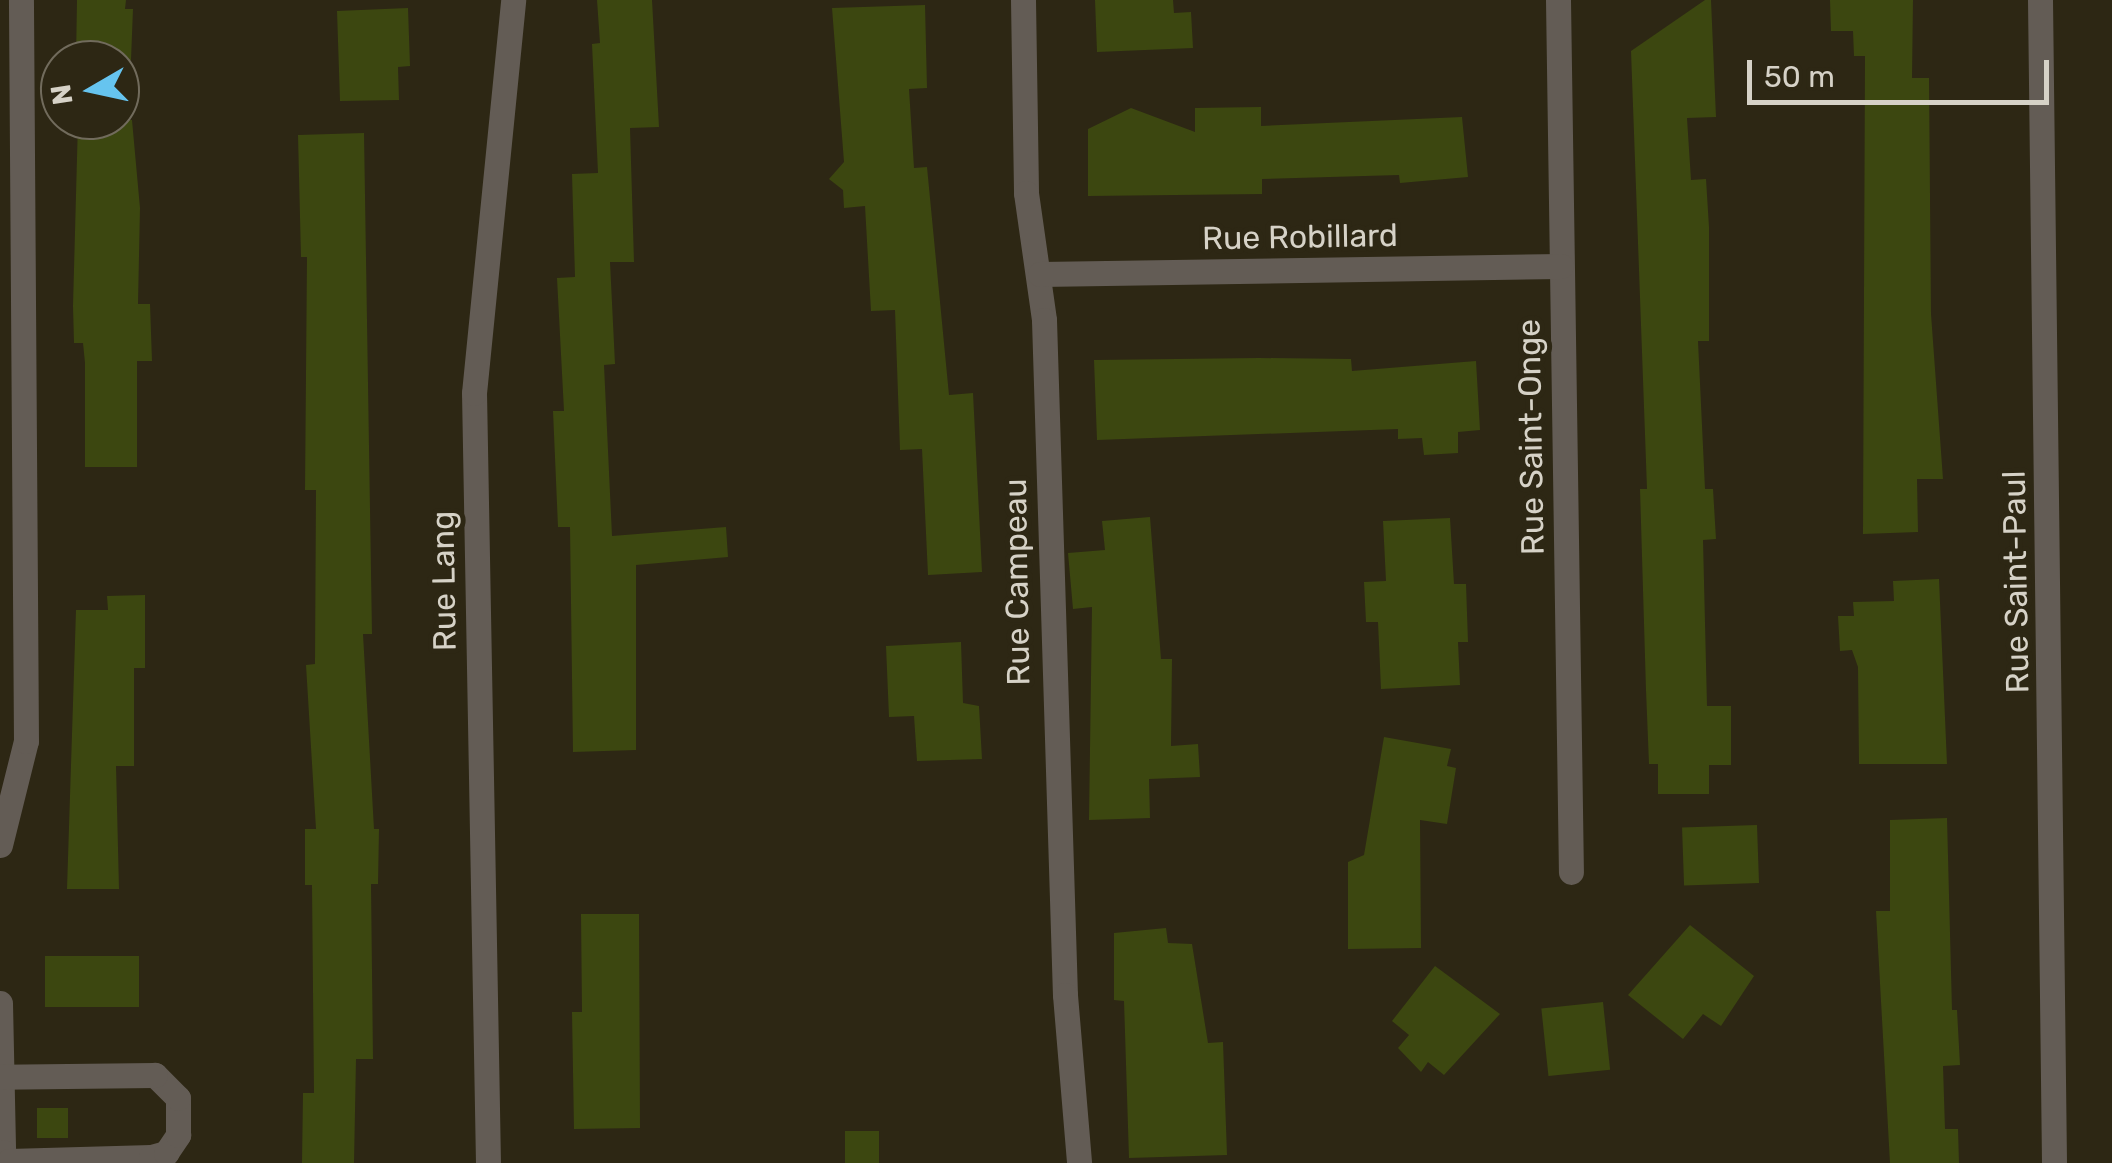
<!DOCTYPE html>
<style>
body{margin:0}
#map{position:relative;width:2112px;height:1163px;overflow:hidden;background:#2d2714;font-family:Rubik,sans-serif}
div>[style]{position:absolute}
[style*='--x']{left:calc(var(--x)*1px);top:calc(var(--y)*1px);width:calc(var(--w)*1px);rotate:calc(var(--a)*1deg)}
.building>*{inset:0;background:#3c4710;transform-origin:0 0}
.street>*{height:25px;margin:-12.5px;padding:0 12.5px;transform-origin:12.5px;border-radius:12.5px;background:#635c55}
span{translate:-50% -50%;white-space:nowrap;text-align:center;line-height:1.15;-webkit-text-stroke:10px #2d2714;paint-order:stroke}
.street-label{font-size:32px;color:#d6d2c7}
.north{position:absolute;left:40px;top:40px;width:100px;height:100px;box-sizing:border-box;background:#2d2714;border:2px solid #716b5c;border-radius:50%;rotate:261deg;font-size:28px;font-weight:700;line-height:40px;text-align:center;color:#d6d2c7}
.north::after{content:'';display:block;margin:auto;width:35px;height:45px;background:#66c4ef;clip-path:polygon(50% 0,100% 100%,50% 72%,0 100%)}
.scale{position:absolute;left:1747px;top:60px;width:302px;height:45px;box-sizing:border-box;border:5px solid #d6d2c7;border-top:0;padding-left:12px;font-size:30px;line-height:35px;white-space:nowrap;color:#d6d2c7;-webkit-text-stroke:8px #2d2714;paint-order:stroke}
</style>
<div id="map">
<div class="building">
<i style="clip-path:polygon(77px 0,126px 0,125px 9px,133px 9px,131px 60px,76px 59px)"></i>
<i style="clip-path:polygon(597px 0,652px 0,659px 127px,630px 128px,634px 262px,610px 262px,615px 364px,604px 365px,612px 536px,726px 527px,728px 557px,636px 565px,636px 750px,573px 752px,570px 527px,558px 527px,553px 411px,564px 411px,557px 278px,575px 277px,572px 174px,598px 173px,592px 44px,600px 43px)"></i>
<i style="clip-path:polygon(1095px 0,1173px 0,1174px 13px,1191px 12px,1193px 48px,1097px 52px)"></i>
<i style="clip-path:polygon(1705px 0,1711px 0,1716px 117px,1687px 118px,1691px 180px,1706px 179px,1709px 227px,1709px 341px,1698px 341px,1705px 489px,1713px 489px,1716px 539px,1703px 540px,1707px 706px,1731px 706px,1731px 765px,1709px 765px,1709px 794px,1658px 794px,1658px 764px,1649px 764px,1646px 690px,1640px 489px,1647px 489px,1631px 51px)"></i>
<i style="clip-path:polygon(1830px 0,1913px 0,1912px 78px,1929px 78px,1931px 314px,1943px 479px,1917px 479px,1918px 532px,1863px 534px,1865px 56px,1854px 56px,1853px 31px,1831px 31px)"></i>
<i style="clip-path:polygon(925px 5px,927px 88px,909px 89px,914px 168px,927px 167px,949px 395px,973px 393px,982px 572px,928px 575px,922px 449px,900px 450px,895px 310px,871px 311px,865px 206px,844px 208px,843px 190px,829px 179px,844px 162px,832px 8px)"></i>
<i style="clip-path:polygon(408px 8px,410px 66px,398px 67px,399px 100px,340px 101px,337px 11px)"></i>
<i style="clip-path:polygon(1261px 107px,1261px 126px,1462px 117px,1468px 177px,1400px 183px,1399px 175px,1262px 179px,1262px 194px,1088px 196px,1088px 129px,1131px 108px,1195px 132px,1195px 108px)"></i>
<i style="clip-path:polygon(132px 120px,140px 208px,138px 304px,150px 304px,152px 361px,137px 361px,137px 467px,85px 467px,85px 363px,83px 343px,74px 343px,73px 306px,78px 121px)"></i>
<i style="clip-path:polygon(364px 133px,372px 634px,363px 634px,374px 829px,379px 829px,378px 884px,371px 884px,373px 1059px,356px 1059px,354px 1163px,302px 1163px,303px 1093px,314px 1093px,312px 885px,305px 885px,305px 829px,316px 829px,306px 665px,315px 664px,316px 490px,305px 490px,307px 257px,301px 257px,298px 135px)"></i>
<i style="clip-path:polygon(1259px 358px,1351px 359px,1352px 371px,1476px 361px,1480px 430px,1458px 432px,1458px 453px,1424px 455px,1422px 438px,1398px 439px,1398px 429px,1097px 440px,1094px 360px)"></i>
<i style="clip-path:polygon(1150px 517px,1161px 659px,1172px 659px,1171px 746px,1198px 744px,1200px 777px,1149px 779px,1150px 818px,1089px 820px,1092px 607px,1073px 609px,1068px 553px,1105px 550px,1102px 521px)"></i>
<i style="clip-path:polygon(1450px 518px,1454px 584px,1466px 584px,1468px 642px,1458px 642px,1460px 685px,1381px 689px,1378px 622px,1366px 622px,1364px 582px,1386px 581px,1383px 521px)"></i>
<i style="clip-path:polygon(1939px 579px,1947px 764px,1859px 764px,1858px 667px,1852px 650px,1840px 651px,1838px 616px,1854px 616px,1853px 602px,1894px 601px,1893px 581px)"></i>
<i style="clip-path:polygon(145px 595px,145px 668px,134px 668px,134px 766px,116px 766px,119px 889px,67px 889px,76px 610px,108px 610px,107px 596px)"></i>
<i style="clip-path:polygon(961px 642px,963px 703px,979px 706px,982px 759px,917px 761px,914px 716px,889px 717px,886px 646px)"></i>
<i style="clip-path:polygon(1384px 737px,1451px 749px,1447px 766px,1456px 768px,1447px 824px,1420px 820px,1421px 948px,1348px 949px,1348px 862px,1364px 855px)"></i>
<i style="clip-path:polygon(1947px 818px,1952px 1010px,1957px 1010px,1960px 1065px,1943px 1066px,1945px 1129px,1958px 1129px,1959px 1163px,1890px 1163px,1876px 911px,1890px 911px,1890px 820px)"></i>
<i style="left:1757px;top:825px;width:58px;height:75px;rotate:88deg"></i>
<i style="clip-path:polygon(581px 914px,639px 914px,640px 1128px,574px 1129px,572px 1012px,582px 1012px)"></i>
<i style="clip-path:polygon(1690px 925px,1754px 976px,1721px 1026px,1703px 1014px,1683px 1039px,1628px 995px)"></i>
<i style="clip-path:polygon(1166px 928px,1168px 943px,1192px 944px,1208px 1043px,1223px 1042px,1227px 1155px,1129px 1158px,1124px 1001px,1114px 1000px,1114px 933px)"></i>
<i style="left:139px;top:956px;width:51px;height:94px;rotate:90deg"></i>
<i style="clip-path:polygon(1435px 966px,1500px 1014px,1444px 1075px,1428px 1062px,1421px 1072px,1398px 1048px,1409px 1035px,1392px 1021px)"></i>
<i style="left:1603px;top:1002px;width:68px;height:62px;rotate:84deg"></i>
<i style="left:37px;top:1108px;width:31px;height:30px"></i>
<i style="left:879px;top:1131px;width:32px;height:34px;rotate:90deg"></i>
</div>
<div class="street">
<i style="--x:1023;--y:0;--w:193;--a:89.1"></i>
<i style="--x:1026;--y:193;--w:128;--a:81.9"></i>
<i style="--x:1044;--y:320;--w:675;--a:88.22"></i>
<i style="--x:1065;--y:995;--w:169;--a:85.2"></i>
<i style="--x:1558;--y:0;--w:872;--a:89.15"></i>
<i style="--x:2040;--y:0;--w:1163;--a:89.31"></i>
<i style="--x:1040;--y:274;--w:521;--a:-0.88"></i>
<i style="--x:0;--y:845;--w:107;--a:-76"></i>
<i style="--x:26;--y:741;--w:741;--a:-90.39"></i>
<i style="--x:0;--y:1003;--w:149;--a:88.8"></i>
<i style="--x:3;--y:1152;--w:11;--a:56"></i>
<i style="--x:9;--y:1161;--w:142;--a:-1.6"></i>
<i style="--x:151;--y:1157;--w:16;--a:-15"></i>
<i style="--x:166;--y:1153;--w:22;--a:-56"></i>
<i style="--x:178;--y:1135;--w:37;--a:-90"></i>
<i style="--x:178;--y:1098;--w:33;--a:-135"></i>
<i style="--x:155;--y:1075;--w:153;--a:179.3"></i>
<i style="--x:488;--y:1163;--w:770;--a:-91.04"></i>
<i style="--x:474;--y:393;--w:395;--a:-84.3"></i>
</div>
<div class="street-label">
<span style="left:1300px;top:237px;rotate:-1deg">Rue Robillard</span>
<span style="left:1531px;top:437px;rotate:-91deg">Rue Saint-Onge</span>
<span style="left:444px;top:581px;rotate:-91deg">Rue Lang</span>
<span style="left:1017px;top:582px;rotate:-91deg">Rue Campeau</span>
<span style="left:2016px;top:582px;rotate:-91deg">Rue Saint-Paul</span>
</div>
<div class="north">N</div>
<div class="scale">50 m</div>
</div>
